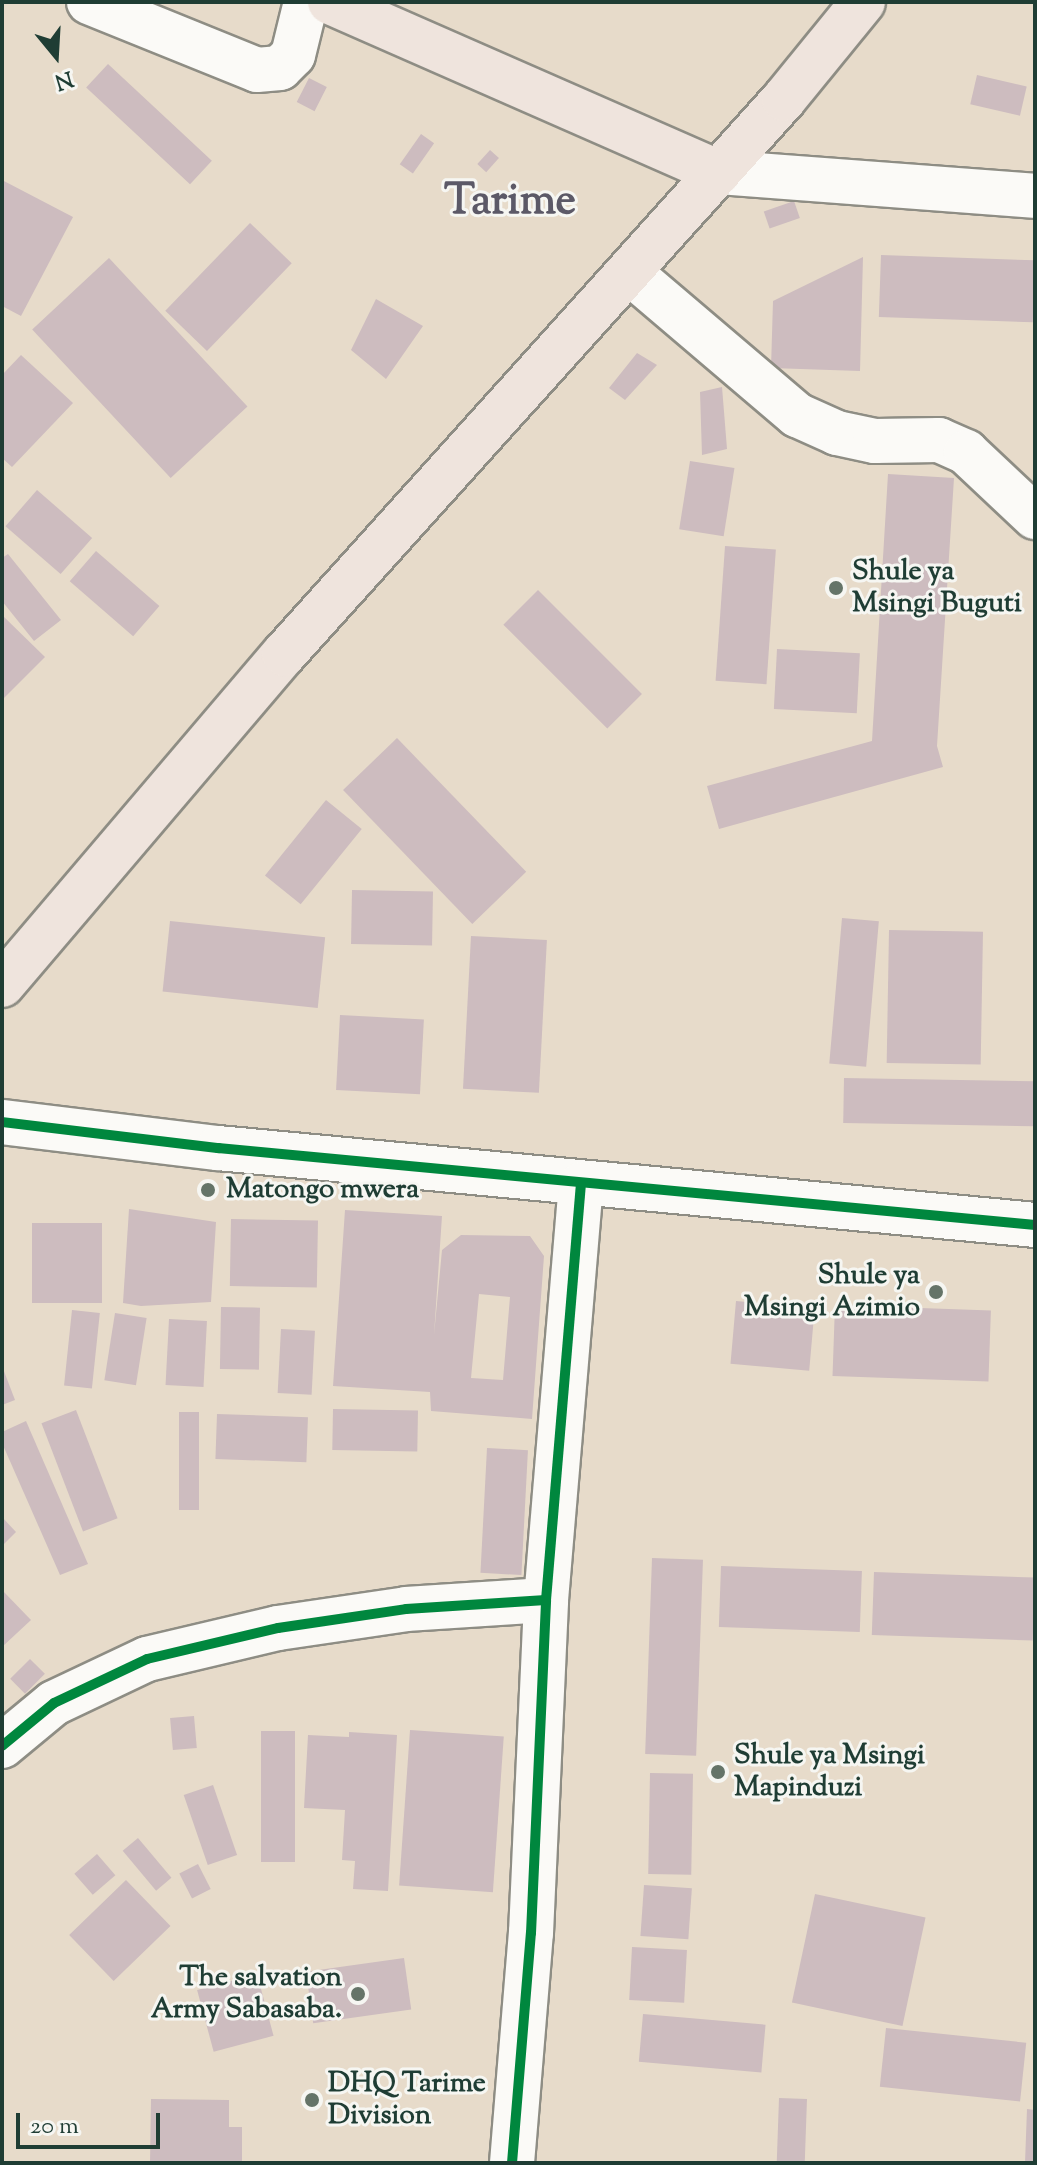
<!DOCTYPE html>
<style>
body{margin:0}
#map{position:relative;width:1037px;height:2165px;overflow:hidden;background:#e7dbca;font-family:"Sorts Mill Goudy",serif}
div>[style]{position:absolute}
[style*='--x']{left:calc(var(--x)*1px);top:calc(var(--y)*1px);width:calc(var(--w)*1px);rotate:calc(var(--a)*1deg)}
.building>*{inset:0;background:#cdbcbf;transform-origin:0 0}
.roads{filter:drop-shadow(2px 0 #8e8d84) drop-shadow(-2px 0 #8e8d84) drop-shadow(0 2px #8e8d84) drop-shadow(0 -2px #8e8d84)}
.minor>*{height:44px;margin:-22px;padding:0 22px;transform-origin:22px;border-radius:22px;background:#fbfaf7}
.major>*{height:44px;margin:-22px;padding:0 22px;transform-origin:22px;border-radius:22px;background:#efe4dd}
.cycleway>*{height:10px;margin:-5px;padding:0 5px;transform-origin:5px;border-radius:5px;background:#00873e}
.dots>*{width:22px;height:22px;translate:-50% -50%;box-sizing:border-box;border:4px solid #f6f6f2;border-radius:50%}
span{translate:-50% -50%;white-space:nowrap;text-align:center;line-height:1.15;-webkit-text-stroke:6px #f6f6f2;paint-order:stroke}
.poi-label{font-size:28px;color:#1f3d34;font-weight:700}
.left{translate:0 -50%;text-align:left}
.right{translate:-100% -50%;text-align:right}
.town-label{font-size:44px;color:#5c5967;font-weight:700}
.frame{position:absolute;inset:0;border:4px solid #1f3d34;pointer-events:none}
.north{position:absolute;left:16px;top:16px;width:80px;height:80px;-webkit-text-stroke:6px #f6f6f2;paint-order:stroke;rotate:162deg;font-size:22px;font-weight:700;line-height:32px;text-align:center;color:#1f3d34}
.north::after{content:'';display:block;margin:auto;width:28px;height:36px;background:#1f3d34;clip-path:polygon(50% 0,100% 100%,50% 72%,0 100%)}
.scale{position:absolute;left:16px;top:2113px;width:144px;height:36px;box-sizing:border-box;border:4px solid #1f3d34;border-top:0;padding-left:10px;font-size:24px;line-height:28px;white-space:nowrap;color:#1f3d34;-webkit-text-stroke:6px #f6f6f2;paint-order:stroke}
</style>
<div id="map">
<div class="building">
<i style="left:108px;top:64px;width:142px;height:32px;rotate:43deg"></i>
<i style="left:977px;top:75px;width:51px;height:30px;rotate:13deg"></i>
<i style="left:309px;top:78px;width:20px;height:27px;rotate:27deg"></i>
<i style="left:421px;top:134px;width:16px;height:37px;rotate:35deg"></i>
<i style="left:490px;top:150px;width:12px;height:19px;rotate:42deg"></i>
<i style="clip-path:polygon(2px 180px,73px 217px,21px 316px,2px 306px)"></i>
<i style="left:794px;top:201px;width:18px;height:32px;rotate:71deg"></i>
<i style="left:250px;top:223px;width:58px;height:122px;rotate:44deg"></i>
<i style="left:881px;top:255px;width:154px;height:62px;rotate:2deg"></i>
<i style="clip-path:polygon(863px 257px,860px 371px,771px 368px,773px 301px)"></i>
<i style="left:109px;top:258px;width:203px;height:105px;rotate:47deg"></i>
<i style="clip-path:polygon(376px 299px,423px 326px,386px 379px,351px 350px)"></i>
<i style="clip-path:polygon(637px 353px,657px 365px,625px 400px,609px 388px)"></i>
<i style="clip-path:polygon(21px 355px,73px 403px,12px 467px,2px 458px,2px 375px)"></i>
<i style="clip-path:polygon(722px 387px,727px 449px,702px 455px,700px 392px)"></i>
<i style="left:690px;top:461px;width:45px;height:69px;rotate:9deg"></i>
<i style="clip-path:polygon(888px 474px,954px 478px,937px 746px,943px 767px,719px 829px,707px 786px,872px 741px)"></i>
<i style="left:37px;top:490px;width:73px;height:48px;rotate:41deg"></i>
<i style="left:725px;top:546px;width:51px;height:135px;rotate:4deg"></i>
<i style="left:96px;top:551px;width:84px;height:40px;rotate:41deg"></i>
<i style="clip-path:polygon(8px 554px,61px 620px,34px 641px,2px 601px,2px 558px)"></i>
<i style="left:538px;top:590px;width:147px;height:49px;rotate:45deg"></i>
<i style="clip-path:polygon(2px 615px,45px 657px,2px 700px)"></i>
<i style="left:777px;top:649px;width:83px;height:60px;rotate:3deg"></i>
<i style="left:397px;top:738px;width:186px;height:75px;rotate:46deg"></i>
<i style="left:326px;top:800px;width:46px;height:97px;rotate:39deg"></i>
<i style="left:352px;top:890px;width:81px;height:54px;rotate:1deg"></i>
<i style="left:842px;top:918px;width:37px;height:146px;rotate:5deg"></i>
<i style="left:170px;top:921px;width:156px;height:71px;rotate:6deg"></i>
<i style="left:889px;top:930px;width:94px;height:133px;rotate:1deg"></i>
<i style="left:471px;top:936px;width:76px;height:153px;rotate:3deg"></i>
<i style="left:340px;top:1015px;width:84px;height:75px;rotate:3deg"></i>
<i style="left:844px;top:1078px;width:191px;height:45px;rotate:1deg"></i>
<i style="clip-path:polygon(129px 1209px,216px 1222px,211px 1302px,141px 1306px,123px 1303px)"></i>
<i style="clip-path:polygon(evenodd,345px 1210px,442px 1216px,434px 1335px,442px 1250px,461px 1235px,530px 1236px,544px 1256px,532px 1419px,431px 1411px,430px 1392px,333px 1386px,345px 1210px,479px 1294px,510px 1297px,503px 1380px,471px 1378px,479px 1294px)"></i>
<i style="left:231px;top:1219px;width:87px;height:67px;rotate:1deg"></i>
<i style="left:32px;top:1223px;width:70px;height:80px"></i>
<i style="left:736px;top:1301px;width:79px;height:63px;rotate:5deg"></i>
<i style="left:835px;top:1305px;width:156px;height:71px;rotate:2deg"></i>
<i style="left:221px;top:1307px;width:39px;height:62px;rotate:1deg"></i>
<i style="left:72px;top:1310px;width:28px;height:76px;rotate:6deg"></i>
<i style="left:115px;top:1313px;width:32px;height:68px;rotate:9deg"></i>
<i style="left:169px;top:1319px;width:38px;height:66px;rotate:3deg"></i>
<i style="left:281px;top:1329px;width:34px;height:64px;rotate:3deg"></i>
<i style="clip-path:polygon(2px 1366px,15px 1400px,2px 1405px)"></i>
<i style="left:333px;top:1409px;width:85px;height:41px;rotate:1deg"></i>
<i style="left:76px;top:1410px;width:116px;height:37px;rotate:69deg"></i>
<i style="left:179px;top:1412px;width:20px;height:98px"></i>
<i style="left:217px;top:1414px;width:91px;height:45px;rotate:2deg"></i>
<i style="clip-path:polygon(26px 1421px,88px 1564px,60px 1575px,2px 1443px,2px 1432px)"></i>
<i style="left:487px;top:1448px;width:41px;height:125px;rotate:3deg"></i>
<i style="clip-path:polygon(2px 1517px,16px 1532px,2px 1546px)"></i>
<i style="left:652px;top:1558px;width:51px;height:196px;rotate:2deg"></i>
<i style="left:721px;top:1566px;width:141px;height:61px;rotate:2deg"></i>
<i style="left:874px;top:1572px;width:161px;height:63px;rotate:2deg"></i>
<i style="clip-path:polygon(2px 1590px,31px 1620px,2px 1647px)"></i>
<i style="left:30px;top:1659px;width:21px;height:28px;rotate:45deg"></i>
<i style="left:194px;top:1716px;width:32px;height:24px;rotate:85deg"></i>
<i style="left:410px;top:1730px;width:94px;height:156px;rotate:4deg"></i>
<i style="left:261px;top:1731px;width:34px;height:131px"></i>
<i style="clip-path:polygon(349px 1732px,397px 1735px,388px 1891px,353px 1889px,355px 1861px,342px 1860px,345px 1810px,304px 1808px,308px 1735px,349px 1737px)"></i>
<i style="left:650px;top:1773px;width:43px;height:101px;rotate:1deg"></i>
<i style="left:213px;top:1785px;width:74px;height:31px;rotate:71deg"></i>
<i style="left:138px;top:1838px;width:52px;height:20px;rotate:50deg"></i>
<i style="left:97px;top:1854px;width:28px;height:30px;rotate:49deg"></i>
<i style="left:198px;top:1864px;width:28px;height:21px;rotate:63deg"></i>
<i style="left:126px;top:1880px;width:64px;height:79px;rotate:46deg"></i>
<i style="left:644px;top:1885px;width:48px;height:51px;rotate:4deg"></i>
<i style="left:815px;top:1894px;width:113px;height:111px;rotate:12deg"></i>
<i style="left:632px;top:1947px;width:55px;height:53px;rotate:3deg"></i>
<i style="left:404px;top:1958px;width:52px;height:99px;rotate:82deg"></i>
<i style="left:257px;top:1974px;width:64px;height:62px;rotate:75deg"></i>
<i style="left:643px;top:2014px;width:123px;height:48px;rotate:5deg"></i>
<i style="left:886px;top:2028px;width:141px;height:59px;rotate:6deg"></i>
<i style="left:779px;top:2098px;width:28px;height:65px;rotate:2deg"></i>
<i style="clip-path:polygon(151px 2099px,229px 2100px,229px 2127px,242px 2127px,242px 2163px,150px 2163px)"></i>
<i style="clip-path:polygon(1027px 2109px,1035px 2110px,1035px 2163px,1025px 2163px)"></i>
</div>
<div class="roads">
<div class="minor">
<i style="--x:89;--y:2;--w:181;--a:22"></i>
<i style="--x:257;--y:70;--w:23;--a:-5"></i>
<i style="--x:280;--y:68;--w:18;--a:-45"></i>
<i style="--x:293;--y:55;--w:55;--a:-76.2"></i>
<i style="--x:718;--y:172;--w:318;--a:4.3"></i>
<i style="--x:629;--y:272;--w:221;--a:40.4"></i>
<i style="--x:797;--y:415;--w:44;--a:24.2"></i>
<i style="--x:837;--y:433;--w:39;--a:12"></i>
<i style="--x:875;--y:441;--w:64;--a:-0.9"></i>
<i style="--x:939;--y:440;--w:30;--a:24"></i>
<i style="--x:966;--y:452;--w:95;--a:43.3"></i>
<i style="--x:2;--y:1122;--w:218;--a:6.9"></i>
<i style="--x:218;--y:1148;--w:821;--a:5.38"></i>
<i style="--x:2;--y:1746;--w:67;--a:-39.6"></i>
<i style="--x:54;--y:1703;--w:103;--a:-25.3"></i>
<i style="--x:147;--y:1659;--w:135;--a:-13.3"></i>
<i style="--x:278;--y:1628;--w:129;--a:-8.4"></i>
<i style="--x:406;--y:1609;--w:140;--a:-3.7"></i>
<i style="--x:512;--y:2163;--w:231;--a:-85.3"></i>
<i style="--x:531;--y:1933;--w:333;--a:-87.4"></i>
<i style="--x:546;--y:1600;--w:417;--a:-85.2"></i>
</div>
<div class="major">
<i style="--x:330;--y:2;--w:424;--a:23.7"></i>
<i style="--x:2;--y:985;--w:435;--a:-49.6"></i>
<i style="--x:284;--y:654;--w:747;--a:-47.98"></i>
<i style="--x:784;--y:99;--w:125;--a:-50.8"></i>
</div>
</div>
<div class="cycleway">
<i style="--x:2;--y:1122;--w:218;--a:6.9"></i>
<i style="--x:218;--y:1148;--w:821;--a:5.38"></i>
<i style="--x:2;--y:1746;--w:67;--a:-39.6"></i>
<i style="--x:54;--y:1703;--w:103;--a:-25.3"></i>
<i style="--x:147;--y:1659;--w:135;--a:-13.3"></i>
<i style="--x:278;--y:1628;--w:129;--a:-8.4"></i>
<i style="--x:406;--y:1609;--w:140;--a:-3.7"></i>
<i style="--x:512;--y:2163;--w:231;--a:-85.3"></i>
<i style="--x:531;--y:1933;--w:333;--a:-87.4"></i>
<i style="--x:546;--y:1600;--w:417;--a:-85.2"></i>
</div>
<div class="dots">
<i style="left:836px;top:588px;background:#657468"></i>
<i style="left:208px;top:1190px;background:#657468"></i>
<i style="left:936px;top:1292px;background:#657468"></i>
<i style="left:718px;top:1772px;background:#657468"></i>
<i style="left:358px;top:1994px;background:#657468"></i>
<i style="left:312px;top:2100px;background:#657468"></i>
</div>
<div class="poi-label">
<span class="left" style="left:852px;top:588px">Shule ya<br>Msingi Buguti</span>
<span class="left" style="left:226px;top:1190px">Matongo mwera</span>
<span class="right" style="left:920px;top:1292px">Shule ya<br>Msingi Azimio</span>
<span class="left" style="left:734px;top:1772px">Shule ya Msingi<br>Mapinduzi</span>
<span class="right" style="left:342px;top:1994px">The salvation<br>Army Sabasaba.</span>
<span class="left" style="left:328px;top:2100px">DHQ Tarime<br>Division</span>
</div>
<div class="town-label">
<span style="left:510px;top:203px">Tarime</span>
</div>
<div class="frame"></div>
<div class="north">N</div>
<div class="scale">20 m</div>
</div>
